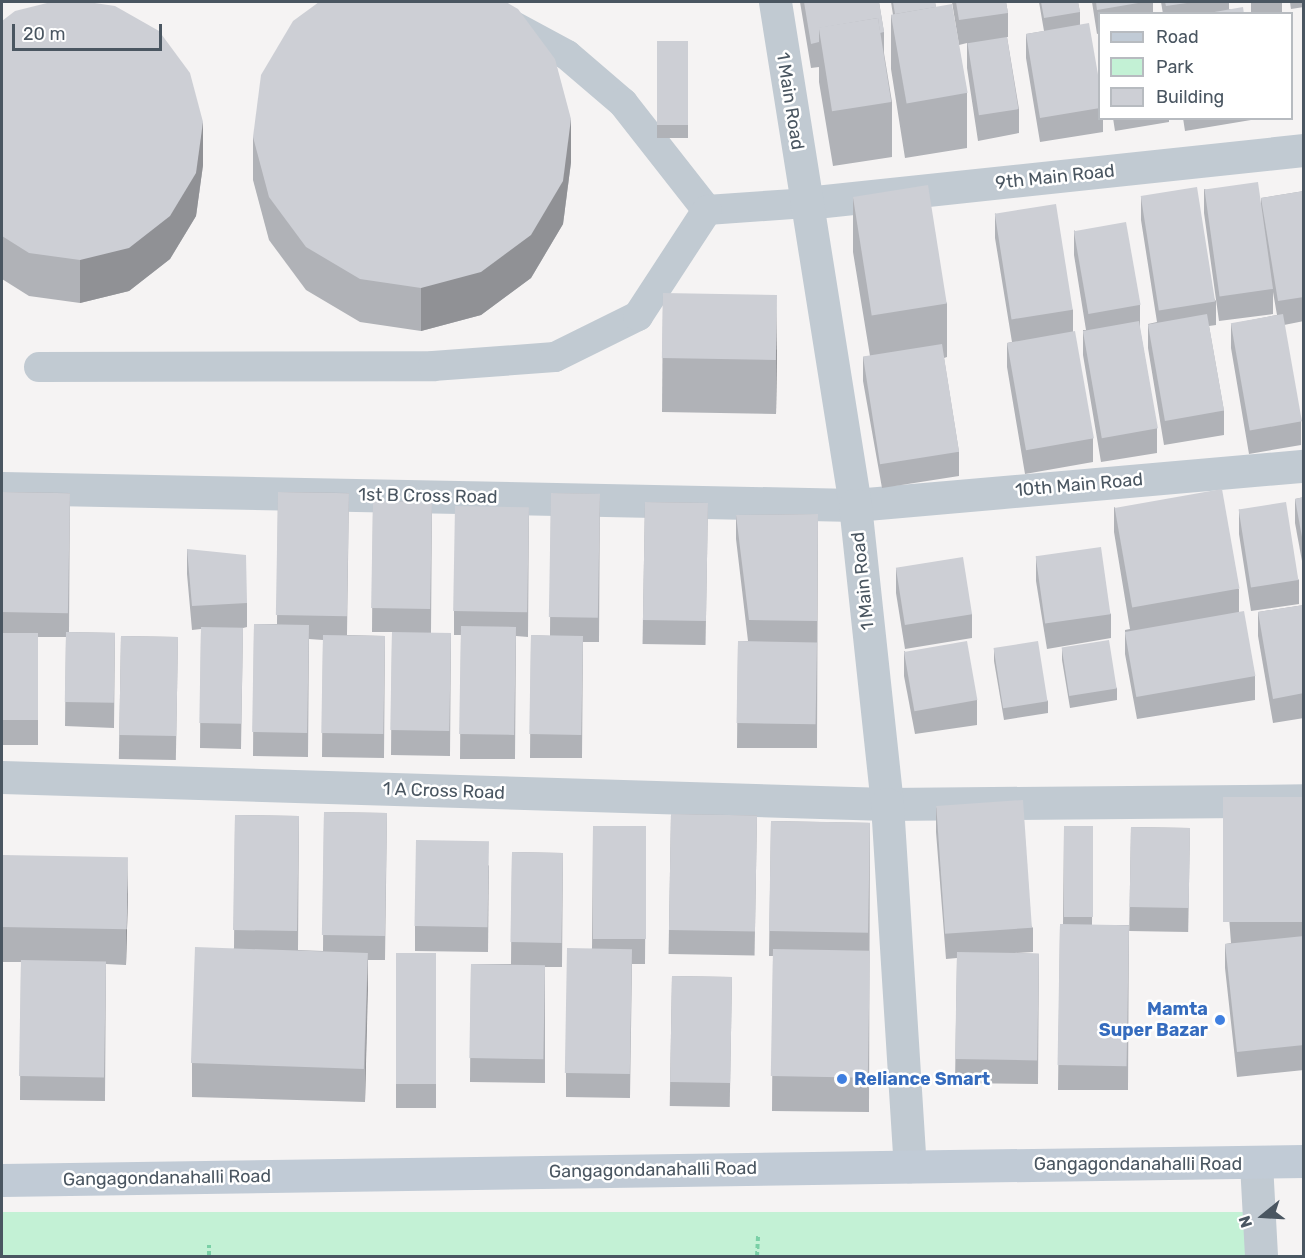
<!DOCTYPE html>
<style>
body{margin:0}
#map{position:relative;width:1305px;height:1258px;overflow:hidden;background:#f5f3f3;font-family:Rubik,sans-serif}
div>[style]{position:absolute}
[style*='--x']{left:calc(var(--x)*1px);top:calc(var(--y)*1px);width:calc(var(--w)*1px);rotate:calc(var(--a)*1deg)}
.green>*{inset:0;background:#c3f1d5;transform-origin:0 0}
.path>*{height:4px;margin-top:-2px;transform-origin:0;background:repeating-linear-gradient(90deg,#7ad0a6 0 4.5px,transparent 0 7.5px)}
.service>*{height:30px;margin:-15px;padding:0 15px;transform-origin:15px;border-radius:15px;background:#c1cad2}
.minor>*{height:33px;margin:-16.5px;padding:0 16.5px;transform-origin:16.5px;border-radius:16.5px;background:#c1cad2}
.tertiary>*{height:33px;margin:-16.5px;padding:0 16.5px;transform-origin:16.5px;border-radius:16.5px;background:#c1cad2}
.secondary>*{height:33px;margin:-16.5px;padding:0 16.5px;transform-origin:16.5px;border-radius:16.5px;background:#c1cbd6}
.wall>*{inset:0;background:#b0b2b7;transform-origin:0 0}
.shaded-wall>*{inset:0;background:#909195}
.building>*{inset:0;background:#cdcfd5;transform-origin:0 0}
.dots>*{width:16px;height:16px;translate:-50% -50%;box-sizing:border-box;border:3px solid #fff;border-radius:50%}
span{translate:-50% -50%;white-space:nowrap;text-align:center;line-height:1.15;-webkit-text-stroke:5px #fff;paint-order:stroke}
.street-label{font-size:18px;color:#4a5661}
.shop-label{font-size:18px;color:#366cbe;font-weight:700}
.right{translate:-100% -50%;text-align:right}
.left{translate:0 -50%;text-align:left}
.frame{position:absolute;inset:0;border:3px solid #4a5661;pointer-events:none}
.legend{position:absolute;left:1098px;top:12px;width:195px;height:108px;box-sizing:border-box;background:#fff;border:2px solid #b7bbc0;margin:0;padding:8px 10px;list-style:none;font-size:18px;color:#4a5661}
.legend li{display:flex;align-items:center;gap:12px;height:30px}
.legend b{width:30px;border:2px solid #b7bbc0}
.north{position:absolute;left:1233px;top:1186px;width:60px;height:60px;-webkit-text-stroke:4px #fff;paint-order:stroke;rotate:252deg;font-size:16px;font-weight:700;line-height:24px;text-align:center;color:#4a5661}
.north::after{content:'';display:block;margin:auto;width:21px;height:27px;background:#4a5661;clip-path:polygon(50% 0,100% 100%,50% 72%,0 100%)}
.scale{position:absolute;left:12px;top:24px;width:150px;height:27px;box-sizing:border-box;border:3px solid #4a5661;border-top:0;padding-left:8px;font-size:18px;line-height:21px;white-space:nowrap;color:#4a5661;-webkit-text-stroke:4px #fff;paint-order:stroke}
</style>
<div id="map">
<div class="green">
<i style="left:2px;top:1212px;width:1249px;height:44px"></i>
</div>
<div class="path">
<i style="--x:209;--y:1256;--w:11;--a:-90"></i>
<i style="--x:757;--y:1256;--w:20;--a:-87"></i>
</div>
<div class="service">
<i style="--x:506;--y:22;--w:69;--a:28.4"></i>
<i style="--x:567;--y:55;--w:74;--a:40.6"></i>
<i style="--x:623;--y:103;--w:136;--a:51.9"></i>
<i style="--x:707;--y:210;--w:99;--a:-4"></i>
<i style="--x:39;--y:367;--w:394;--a:-0.1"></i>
<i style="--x:433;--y:366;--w:122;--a:-4.2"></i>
<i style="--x:555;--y:357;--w:93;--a:-26.3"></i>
<i style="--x:638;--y:316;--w:126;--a:-56.9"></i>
</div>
<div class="minor">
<i style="--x:806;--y:203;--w:501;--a:-6.07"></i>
<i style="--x:2;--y:488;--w:853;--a:1.14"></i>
<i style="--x:855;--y:505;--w:451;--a:-5"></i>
<i style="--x:2;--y:777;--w:885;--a:1.75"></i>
<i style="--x:887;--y:804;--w:417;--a:-0.5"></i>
<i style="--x:1256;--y:1163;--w:93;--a:86.9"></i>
</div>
<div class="tertiary">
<i style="--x:775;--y:2;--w:509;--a:80.96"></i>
<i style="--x:855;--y:505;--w:301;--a:83.9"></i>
<i style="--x:887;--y:804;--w:363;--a:86.4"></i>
</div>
<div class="secondary">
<i style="--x:2;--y:1180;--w:1302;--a:-0.84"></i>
</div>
<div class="wall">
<i style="clip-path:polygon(800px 2px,879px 2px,884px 32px,884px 53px,892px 102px,892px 157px,833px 166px,819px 82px,819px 67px,811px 68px)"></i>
<i style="clip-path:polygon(891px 2px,935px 2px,936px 7px,967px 93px,967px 148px,905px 158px,891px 69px,891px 15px,893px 15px)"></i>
<i style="clip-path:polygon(952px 2px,1006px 2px,1008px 13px,1008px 37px,1007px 37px,1019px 109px,1019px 133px,978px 141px,967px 68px,967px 43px,959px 45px)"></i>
<i style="clip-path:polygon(1039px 2px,1078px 2px,1080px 12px,1080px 25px,1100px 86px,1100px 118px,1103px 118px,1103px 132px,1040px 142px,1026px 58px,1026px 34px,1044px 31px)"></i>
<i style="clip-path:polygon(1092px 2px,1153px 2px,1153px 14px,1100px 14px,1100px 33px,1097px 34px)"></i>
<i style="clip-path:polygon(1161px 2px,1229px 2px,1229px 9px,1244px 14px,1163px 14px)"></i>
<i style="left:1251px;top:2px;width:31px;height:12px"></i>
<i style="clip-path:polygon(1290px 2px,1304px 2px,1304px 7px,1291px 9px)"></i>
<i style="clip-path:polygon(2px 21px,203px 165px,196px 216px,170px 259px,129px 291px,80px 303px,29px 296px,2px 279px)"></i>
<i style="left:657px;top:41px;width:31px;height:97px"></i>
<i style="clip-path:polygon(1113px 118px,1169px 118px,1169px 122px,1115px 131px)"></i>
<i style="clip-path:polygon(1183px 118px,1257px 118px,1257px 119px,1185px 131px)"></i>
<i style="clip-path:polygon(253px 137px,571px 162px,563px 224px,531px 278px,481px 315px,421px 331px,360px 322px,306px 290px,269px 240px,253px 180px)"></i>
<i style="clip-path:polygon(1204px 189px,1261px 208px,1261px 198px,1304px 191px,1304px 321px,1284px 325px,1301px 421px,1301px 445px,1249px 454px,1231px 348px,1231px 324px,1277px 315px,1273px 292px,1273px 314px,1219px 321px,1204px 213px)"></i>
<i style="clip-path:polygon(1141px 196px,1216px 301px,1216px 325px,1209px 326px,1224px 411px,1224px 435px,1164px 445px,1148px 348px,1148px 324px,1157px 322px,1141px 220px)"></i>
<i style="clip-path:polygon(853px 198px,947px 303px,947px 357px,944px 358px,959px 452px,959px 476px,882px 488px,863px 381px,863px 357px,870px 356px,853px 252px)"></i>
<i style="clip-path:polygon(995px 213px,1073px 310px,1073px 332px,1093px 438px,1093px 462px,1025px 474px,1007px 367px,1007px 343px,1012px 342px,995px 238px)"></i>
<i style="clip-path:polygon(1074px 230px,1140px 305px,1140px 329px,1157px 428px,1157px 453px,1101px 462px,1083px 355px,1083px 330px,1086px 330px,1074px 255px)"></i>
<i style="clip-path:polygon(663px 293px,777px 350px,776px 414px,662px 412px)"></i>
<i style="clip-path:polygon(2px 492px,70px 493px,69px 632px,115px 633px,114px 728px,65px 726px,66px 637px,38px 637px,38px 745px,2px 745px)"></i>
<i style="clip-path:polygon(278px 492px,349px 493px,347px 635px,385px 636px,384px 758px,322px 757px,323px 640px,309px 639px,308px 757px,253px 756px,254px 624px,277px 624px)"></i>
<i style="clip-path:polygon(551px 493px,600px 494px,599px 642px,583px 642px,582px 758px,530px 758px,531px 635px,550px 636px)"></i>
<i style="clip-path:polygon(1304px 497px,1304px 572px,1295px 523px,1295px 499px)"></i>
<i style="clip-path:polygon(373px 501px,432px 502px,431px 633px,451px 633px,450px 756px,391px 755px,392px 632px,372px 632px)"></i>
<i style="left:645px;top:502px;width:63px;height:142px;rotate:1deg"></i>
<i style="clip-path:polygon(529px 507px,528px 637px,516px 636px,515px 759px,460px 759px,461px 635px,454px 635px,454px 611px)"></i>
<i style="clip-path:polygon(1114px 507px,1239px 589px,1239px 612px,1255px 676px,1255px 700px,1137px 719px,1125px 654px,1125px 630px,1130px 629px,1114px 532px)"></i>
<i style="clip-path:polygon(1239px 509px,1299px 580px,1299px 604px,1251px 611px,1239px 534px)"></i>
<i style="clip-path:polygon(818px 514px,817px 748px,737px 748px,738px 641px,748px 641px,736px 539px,736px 515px)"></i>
<i style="clip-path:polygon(187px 549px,247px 603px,247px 627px,243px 628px,241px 749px,200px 748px,201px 629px,192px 630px,187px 574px)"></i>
<i style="clip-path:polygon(1036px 556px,1111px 614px,1111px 638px,1047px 649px,1036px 581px)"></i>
<i style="clip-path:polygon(896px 569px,972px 614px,972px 638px,905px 649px,896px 593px)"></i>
<i style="clip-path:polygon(1304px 605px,1304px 718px,1273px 723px,1258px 636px,1258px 612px)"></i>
<i style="left:121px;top:636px;width:57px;height:123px;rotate:1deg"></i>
<i style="clip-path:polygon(994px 648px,1048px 701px,1048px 713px,1004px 720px,994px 661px)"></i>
<i style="clip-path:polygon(1062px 648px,1117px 688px,1117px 700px,1070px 708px,1062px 660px)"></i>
<i style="clip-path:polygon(904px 651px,977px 700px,977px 725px,915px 734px,904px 676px)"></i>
<i style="clip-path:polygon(1304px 797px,1304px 1070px,1237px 1077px,1225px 968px,1225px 944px,1231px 943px,1223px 838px,1223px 804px)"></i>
<i style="clip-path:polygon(936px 807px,1033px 928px,1033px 952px,1014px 953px,1039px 954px,1038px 1084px,955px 1083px,957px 958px,946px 959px,936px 832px)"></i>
<i style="clip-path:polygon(324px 812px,387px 813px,385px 960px,368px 960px,365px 1102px,192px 1097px,192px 1063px,234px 948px,235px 815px,299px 816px,298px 950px,323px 951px)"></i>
<i style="left:671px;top:814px;width:86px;height:140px;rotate:1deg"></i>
<i style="clip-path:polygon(771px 821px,870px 823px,869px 1112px,772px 1111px,773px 956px,769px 956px)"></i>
<i style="clip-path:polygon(593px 826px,646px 826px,645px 964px,632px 964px,630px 1098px,566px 1097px,566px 1073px,592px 948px)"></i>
<i style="clip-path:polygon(1064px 826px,1093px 826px,1092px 925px,1129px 925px,1128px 1090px,1058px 1090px,1060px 924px,1063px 924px)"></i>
<i style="left:1131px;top:827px;width:59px;height:104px;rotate:1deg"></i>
<i style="clip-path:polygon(512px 852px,563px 853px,562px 967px,545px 967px,545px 1083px,470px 1082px,471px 964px,511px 964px)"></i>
<i style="clip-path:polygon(2px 855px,128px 893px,126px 965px,106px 964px,105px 1101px,20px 1100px,21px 962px,2px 962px)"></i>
<i style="clip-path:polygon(489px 865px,488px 952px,415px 951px,415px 926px)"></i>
<i style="left:396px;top:953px;width:40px;height:155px"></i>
<i style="left:672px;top:976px;width:60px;height:130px;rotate:1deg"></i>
</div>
<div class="shaded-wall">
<i style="clip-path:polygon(571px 119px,571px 162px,563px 224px,531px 278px,481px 315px,421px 331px,421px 288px)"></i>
<i style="clip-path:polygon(203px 122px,203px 165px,196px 216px,170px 259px,129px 291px,80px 303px,80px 260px)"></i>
<i style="clip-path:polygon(777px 295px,777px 350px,776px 414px,776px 359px)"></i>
<i style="clip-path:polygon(128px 858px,128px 893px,126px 965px,126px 931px)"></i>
<i style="clip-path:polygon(368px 953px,368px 987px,365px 1102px,365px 1068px)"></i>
</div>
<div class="building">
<i style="clip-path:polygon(51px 2px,88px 2px,115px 6px,159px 31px,190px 73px,203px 122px,196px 173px,170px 216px,129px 248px,80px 260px,29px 253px,2px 236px,2px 21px,15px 11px)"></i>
<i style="clip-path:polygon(319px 2px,506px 2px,518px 9px,555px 59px,571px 119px,563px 181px,531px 235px,481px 272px,421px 288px,360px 279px,306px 247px,269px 197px,253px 137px,261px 75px,293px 21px)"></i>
<i style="clip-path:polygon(804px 2px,879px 2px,884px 32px,880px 33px,878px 18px,819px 28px,819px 42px,811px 44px)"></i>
<i style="clip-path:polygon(893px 2px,935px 2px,936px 7px,895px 14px)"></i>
<i style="clip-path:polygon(956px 2px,1006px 2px,1008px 13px,959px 20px)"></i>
<i style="clip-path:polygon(1041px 2px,1078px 2px,1080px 12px,1044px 18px)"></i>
<i style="clip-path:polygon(1096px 2px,1144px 2px,1097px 10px)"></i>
<i style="clip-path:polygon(1165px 2px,1194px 2px,1166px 6px)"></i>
<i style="left:952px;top:4px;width:90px;height:62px;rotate:80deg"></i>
<i style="clip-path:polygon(1243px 7px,1244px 14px,1203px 14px)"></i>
<i style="left:878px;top:18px;width:85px;height:60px;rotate:81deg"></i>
<i style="clip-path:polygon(1089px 23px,1100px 86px,1100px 108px,1040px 118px,1026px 34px)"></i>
<i style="left:1007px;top:37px;width:73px;height:40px;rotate:81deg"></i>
<i style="left:657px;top:41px;width:31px;height:84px"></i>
<i style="left:1258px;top:182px;width:108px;height:54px;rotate:82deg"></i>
<i style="left:928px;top:185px;width:120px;height:76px;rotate:81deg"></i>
<i style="left:1197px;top:187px;width:116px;height:57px;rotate:81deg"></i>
<i style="clip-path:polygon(1304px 191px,1304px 297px,1278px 301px,1261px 198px)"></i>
<i style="left:1056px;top:204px;width:107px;height:62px;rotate:81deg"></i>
<i style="left:1126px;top:222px;width:84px;height:53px;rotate:80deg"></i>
<i style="left:663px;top:293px;width:114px;height:65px;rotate:1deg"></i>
<i style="left:1207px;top:314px;width:98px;height:60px;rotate:80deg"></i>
<i style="left:1283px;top:314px;width:109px;height:53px;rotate:80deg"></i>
<i style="left:1139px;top:321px;width:109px;height:57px;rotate:80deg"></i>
<i style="left:1075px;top:331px;width:109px;height:69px;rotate:80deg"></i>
<i style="left:942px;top:344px;width:109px;height:80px;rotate:81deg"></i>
<i style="left:1222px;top:489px;width:101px;height:109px;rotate:80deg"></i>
<i style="left:2px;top:492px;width:68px;height:120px;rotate:1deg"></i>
<i style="left:278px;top:492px;width:71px;height:123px;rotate:1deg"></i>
<i style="left:551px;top:493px;width:49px;height:124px;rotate:1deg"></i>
<i style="clip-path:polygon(1304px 497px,1304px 548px,1295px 499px)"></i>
<i style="left:373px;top:501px;width:59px;height:107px;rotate:1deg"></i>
<i style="left:645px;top:502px;width:63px;height:118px;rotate:1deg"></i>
<i style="left:1286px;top:502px;width:79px;height:48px;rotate:81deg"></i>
<i style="left:455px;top:506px;width:74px;height:105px;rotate:1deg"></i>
<i style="clip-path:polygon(818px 514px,817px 621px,749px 620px,736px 515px)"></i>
<i style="left:1101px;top:547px;width:68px;height:66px;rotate:82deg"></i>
<i style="clip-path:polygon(187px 549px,246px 555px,247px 603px,192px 606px)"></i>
<i style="left:963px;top:557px;width:58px;height:68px;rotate:81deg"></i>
<i style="clip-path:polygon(1304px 605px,1304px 693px,1273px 699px,1258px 612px)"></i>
<i style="left:1244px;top:611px;width:66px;height:121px;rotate:80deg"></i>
<i style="left:254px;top:624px;width:55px;height:108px;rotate:1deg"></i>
<i style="left:461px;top:626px;width:55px;height:108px;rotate:1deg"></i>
<i style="left:201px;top:627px;width:42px;height:96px;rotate:1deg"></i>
<i style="left:66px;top:632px;width:49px;height:70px;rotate:1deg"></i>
<i style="left:392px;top:632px;width:59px;height:98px;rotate:1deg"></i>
<i style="left:2px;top:633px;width:36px;height:87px"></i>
<i style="left:323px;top:635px;width:62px;height:98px;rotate:1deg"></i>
<i style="left:531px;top:635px;width:52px;height:99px;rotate:1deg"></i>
<i style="left:121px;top:636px;width:57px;height:99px;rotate:1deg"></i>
<i style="left:1109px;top:640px;width:49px;height:48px;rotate:81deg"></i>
<i style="left:738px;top:641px;width:79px;height:82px;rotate:1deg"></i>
<i style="left:967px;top:641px;width:60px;height:64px;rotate:80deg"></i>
<i style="left:1038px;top:641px;width:61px;height:45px;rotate:81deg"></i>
<i style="left:1304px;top:797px;width:125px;height:81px;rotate:90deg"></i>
<i style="left:1023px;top:800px;width:128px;height:87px;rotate:86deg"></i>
<i style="left:324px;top:812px;width:63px;height:123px;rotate:1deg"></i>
<i style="left:671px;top:814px;width:86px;height:116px;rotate:1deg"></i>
<i style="left:235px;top:815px;width:64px;height:115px;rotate:1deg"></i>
<i style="left:771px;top:821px;width:99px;height:110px;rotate:1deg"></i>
<i style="left:593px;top:826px;width:53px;height:113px"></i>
<i style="left:1064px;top:826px;width:29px;height:91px"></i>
<i style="left:1131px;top:827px;width:59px;height:80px;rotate:1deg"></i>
<i style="left:416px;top:840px;width:73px;height:86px;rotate:1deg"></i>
<i style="left:512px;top:852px;width:51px;height:90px;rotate:1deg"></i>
<i style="left:2px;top:855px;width:126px;height:72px;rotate:1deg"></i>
<i style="left:1060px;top:924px;width:69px;height:141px;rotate:1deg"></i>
<i style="clip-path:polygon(1304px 936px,1304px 1045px,1237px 1052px,1225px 944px)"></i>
<i style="left:195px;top:947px;width:173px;height:116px;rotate:2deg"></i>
<i style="left:567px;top:948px;width:65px;height:125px;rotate:1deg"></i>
<i style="left:773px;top:949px;width:97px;height:127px;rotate:1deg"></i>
<i style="left:957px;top:952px;width:82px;height:107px;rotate:1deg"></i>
<i style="left:396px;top:953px;width:40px;height:131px"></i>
<i style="left:21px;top:960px;width:85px;height:116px;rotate:1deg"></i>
<i style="left:471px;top:964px;width:74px;height:94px;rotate:1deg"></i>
<i style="left:672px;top:976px;width:60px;height:106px;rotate:1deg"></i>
</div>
<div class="dots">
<i style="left:1220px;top:1020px;background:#3f7fe0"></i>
<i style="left:842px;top:1079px;background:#3f7fe0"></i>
</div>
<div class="street-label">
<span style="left:790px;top:101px;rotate:81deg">1 Main Road</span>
<span style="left:1055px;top:177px;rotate:-6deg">9th Main Road</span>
<span style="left:1079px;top:485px;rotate:-5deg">10th Main Road</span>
<span style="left:428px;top:496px;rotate:1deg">1st B Cross Road</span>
<span style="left:863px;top:581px;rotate:-96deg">1 Main Road</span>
<span style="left:444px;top:791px;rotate:2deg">1 A Cross Road</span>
<span style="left:1138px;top:1164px">Gangagondanahalli Road</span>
<span style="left:653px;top:1170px;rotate:-1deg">Gangagondanahalli Road</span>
<span style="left:167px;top:1178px;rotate:-1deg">Gangagondanahalli Road</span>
</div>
<div class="shop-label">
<span class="right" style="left:1208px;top:1020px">Mamta<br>Super Bazar</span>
<span class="left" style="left:854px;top:1079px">Reliance Smart</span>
</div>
<div class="frame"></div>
<ul class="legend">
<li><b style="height:8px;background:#c1cbd6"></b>Road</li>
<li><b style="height:16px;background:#c3f1d5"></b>Park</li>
<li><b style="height:16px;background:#cdcfd5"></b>Building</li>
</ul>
<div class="north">N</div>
<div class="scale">20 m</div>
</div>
